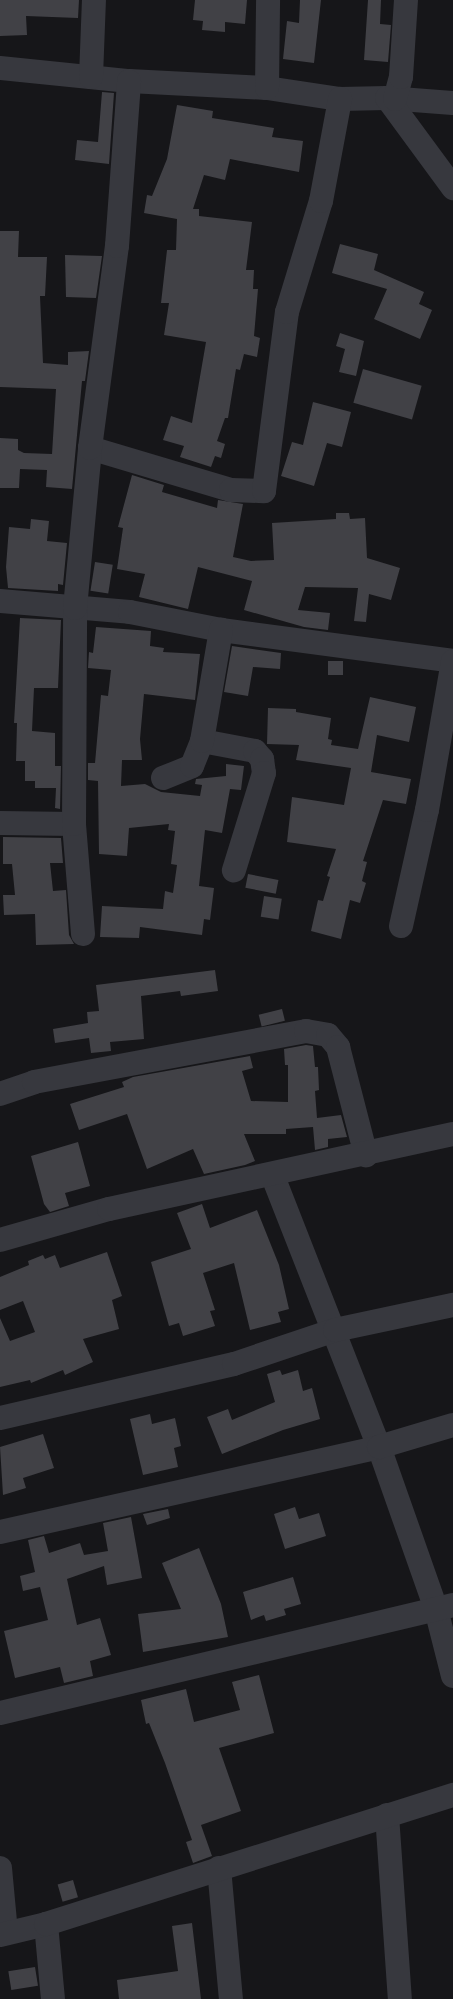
<!DOCTYPE html>
<style>
body{margin:0}
#map{position:relative;width:453px;height:1999px;overflow:hidden;background:#161619;font-family:"PT Sans",sans-serif}
div>[style]{position:absolute}
[style*='--x']{left:calc(var(--x)*1px);top:calc(var(--y)*1px);width:calc(var(--w)*1px);rotate:calc(var(--a)*1deg)}
.building>*{inset:0;background:#414146;transform-origin:0 0}
.minor>*{height:24px;margin:-12px;padding:0 12px;transform-origin:12px;border-radius:12px;background:#37383e}
span{translate:-50% -50%;white-space:nowrap;text-align:center;line-height:1.15;-webkit-text-stroke:5px #111114;paint-order:stroke}
</style>
<div id="map">
<div class="building">
<i style="clip-path:polygon(0 0,79px 0,78px 18px,26px 16px,27px 35px,0 36px)"></i>
<i style="clip-path:polygon(195px 0,247px 0,245px 24px,225px 22px,225px 32px,202px 30px,203px 21px,193px 20px)"></i>
<i style="clip-path:polygon(300px 0,321px 0,314px 63px,283px 59px,287px 21px,299px 23px)"></i>
<i style="clip-path:polygon(368px 0,381px 0,380px 24px,391px 25px,388px 62px,364px 60px)"></i>
<i style="clip-path:polygon(102px 92px,114px 93px,109px 164px,75px 160px,77px 140px,98px 142px)"></i>
<i style="clip-path:polygon(177px 105px,213px 111px,212px 118px,274px 128px,272px 137px,303px 141px,299px 172px,230px 159px,225px 180px,204px 175px,193px 209px,199px 209px,199px 216px,252px 222px,246px 270px,254px 270px,253px 289px,258px 289px,254px 336px,260px 338px,257px 357px,244px 354px,240px 370px,236px 369px,228px 418px,225px 418px,217px 441px,225px 444px,221px 458px,215px 456px,211px 467px,180px 457px,184px 446px,163px 440px,171px 416px,192px 423px,206px 342px,164px 335px,169px 303px,161px 303px,167px 250px,176px 250px,177px 219px,144px 213px,147px 195px,152px 196px,167px 159px)"></i>
<i style="clip-path:polygon(0 231px,19px 231px,18px 257px,47px 257px,45px 296px,40px 296px,43px 363px,68px 365px,68px 352px,89px 351px,85px 381px,82px 381px,72px 489px,46px 487px,47px 470px,20px 469px,19px 488px,0 488px,0 438px,18px 439px,18px 450px,24px 453px,52px 454px,56px 389px,0 387px)"></i>
<i style="clip-path:polygon(340px 244px,378px 254px,374px 270px,424px 292px,419px 304px,432px 310px,420px 339px,374px 319px,387px 289px,332px 273px)"></i>
<i style="clip-path:polygon(65px 255px,102px 256px,96px 298px,66px 297px)"></i>
<i style="clip-path:polygon(340px 333px,364px 341px,356px 376px,339px 372px,345px 349px,336px 346px)"></i>
<i style="left:363px;top:369px;width:61px;height:35px;rotate:16deg"></i>
<i style="clip-path:polygon(313px 402px,351px 412px,342px 447px,327px 443px,314px 486px,281px 476px,292px 442px,303px 445px)"></i>
<i style="clip-path:polygon(132px 475px,164px 485px,162px 492px,217px 508px,218px 500px,243px 504px,233px 557px,251px 561px,274px 560px,272px 523px,336px 519px,336px 513px,349px 513px,350px 519px,365px 518px,367px 558px,400px 568px,391px 600px,369px 594px,366px 622px,354px 621px,358px 588px,305px 587px,298px 610px,330px 613px,328px 630px,304px 627px,244px 610px,252px 581px,198px 567px,188px 609px,139px 597px,145px 574px,117px 569px,123px 528px,118px 527px)"></i>
<i style="clip-path:polygon(31px 519px,49px 521px,47px 541px,67px 543px,63px 585px,58px 584px,58px 591px,8px 588px,6px 567px,9px 527px,30px 529px)"></i>
<i style="left:95px;top:562px;width:18px;height:29px;rotate:9deg"></i>
<i style="clip-path:polygon(20px 618px,61px 620px,58px 688px,34px 688px,32px 731px,55px 733px,55px 766px,61px 766px,60px 809px,55px 808px,56px 788px,35px 788px,35px 781px,25px 781px,25px 761px,16px 761px,17px 723px,14px 723px)"></i>
<i style="clip-path:polygon(96px 627px,151px 631px,150px 646px,164px 648px,163px 652px,200px 654px,195px 700px,144px 694px,140px 739px,142px 760px,122px 760px,121px 786px,145px 784px,161px 792px,200px 796px,202px 785px,195px 784px,196px 779px,226px 776px,226px 764px,244px 766px,241px 790px,230px 789px,222px 833px,205px 830px,199px 886px,214px 888px,210px 920px,204px 919px,202px 935px,140px 927px,139px 938px,100px 937px,102px 906px,163px 909px,165px 891px,173px 893px,177px 865px,171px 864px,175px 831px,168px 830px,169px 824px,129px 828px,127px 856px,99px 854px,98px 781px,88px 780px,88px 763px,95px 763px,101px 695px,108px 696px,111px 670px,88px 668px,89px 652px,93px 653px)"></i>
<i style="clip-path:polygon(232px 646px,281px 653px,280px 669px,253px 667px,248px 696px,224px 692px)"></i>
<i style="left:328px;top:661px;width:15px;height:14px"></i>
<i style="clip-path:polygon(370px 697px,416px 707px,409px 742px,377px 735px,371px 772px,411px 779px,406px 804px,383px 800px,363px 861px,367px 862px,362px 881px,366px 883px,360px 903px,350px 900px,341px 939px,311px 931px,318px 900px,323px 901px,330px 877px,327px 876px,336px 849px,287px 842px,292px 797px,344px 805px,351px 768px,296px 760px,299px 745px,267px 744px,268px 708px,296px 709px,296px 712px,331px 718px,328px 739px,332px 740px,331px 745px,358px 749px)"></i>
<i style="clip-path:polygon(3px 837px,61px 838px,63px 863px,50px 863px,53px 891px,66px 890px,69px 935px,74px 944px,36px 945px,35px 914px,4px 915px,3px 895px,15px 895px,12px 864px,3px 864px)"></i>
<i style="left:248px;top:874px;width:31px;height:14px;rotate:11deg"></i>
<i style="left:264px;top:896px;width:18px;height:21px;rotate:9deg"></i>
<i style="clip-path:polygon(215px 970px,218px 991px,181px 996px,180px 991px,141px 996px,144px 1039px,110px 1042px,111px 1051px,91px 1053px,89px 1038px,55px 1043px,53px 1029px,88px 1023px,87px 1012px,99px 1011px,96px 985px)"></i>
<i style="left:282px;top:1009px;width:12px;height:24px;rotate:76deg"></i>
<i style="clip-path:polygon(306px 1045px,313px 1046px,315px 1067px,318px 1067px,319px 1090px,315px 1091px,317px 1118px,341px 1115px,347px 1137px,328px 1139px,328px 1147px,315px 1150px,313px 1127px,286px 1129px,286px 1134px,244px 1134px,255px 1161px,245px 1165px,204px 1174px,193px 1149px,147px 1169px,127px 1114px,79px 1130px,70px 1104px,124px 1087px,122px 1082px,133px 1077px,250px 1056px,253px 1068px,242px 1071px,251px 1101px,288px 1102px,288px 1065px,285px 1065px,284px 1049px)"></i>
<i style="clip-path:polygon(78px 1142px,90px 1186px,65px 1193px,69px 1206px,50px 1212px,44px 1204px,31px 1156px)"></i>
<i style="clip-path:polygon(202px 1204px,210px 1228px,257px 1210px,279px 1265px,289px 1309px,278px 1312px,281px 1322px,250px 1330px,234px 1263px,203px 1273px,215px 1310px,210px 1311px,215px 1326px,183px 1336px,179px 1323px,169px 1326px,151px 1262px,191px 1249px,177px 1213px)"></i>
<i style="clip-path:polygon(107px 1252px,122px 1296px,112px 1300px,119px 1329px,83px 1339px,93px 1362px,65px 1375px,63px 1370px,31px 1383px,30px 1380px,0 1387px,0 1318px,10px 1341px,35px 1332px,23px 1301px,0 1310px,0 1277px,29px 1265px,28px 1261px,43px 1255px,45px 1259px,55px 1255px,60px 1268px)"></i>
<i style="clip-path:polygon(280px 1370px,282px 1375px,298px 1370px,303px 1391px,312px 1388px,320px 1419px,283px 1430px,222px 1454px,207px 1417px,228px 1409px,232px 1420px,275px 1402px,267px 1374px)"></i>
<i style="clip-path:polygon(150px 1414px,152px 1424px,175px 1418px,181px 1446px,174px 1448px,178px 1467px,143px 1475px,130px 1419px)"></i>
<i style="clip-path:polygon(43px 1434px,54px 1468px,23px 1478px,26px 1488px,3px 1495px,0 1447px)"></i>
<i style="clip-path:polygon(295px 1507px,299px 1519px,319px 1513px,326px 1536px,285px 1549px,274px 1514px)"></i>
<i style="clip-path:polygon(168px 1509px,170px 1518px,147px 1525px,143px 1514px)"></i>
<i style="clip-path:polygon(131px 1517px,142px 1578px,107px 1585px,104px 1566px,67px 1579px,77px 1625px,100px 1618px,111px 1655px,90px 1661px,93px 1676px,64px 1683px,60px 1667px,15px 1678px,4px 1631px,48px 1620px,40px 1587px,23px 1591px,20px 1576px,35px 1572px,28px 1540px,44px 1536px,49px 1553px,80px 1543px,84px 1555px,108px 1551px,103px 1523px)"></i>
<i style="clip-path:polygon(199px 1548px,221px 1604px,228px 1637px,143px 1652px,138px 1614px,181px 1609px,162px 1563px)"></i>
<i style="clip-path:polygon(293px 1577px,301px 1604px,284px 1609px,286px 1615px,266px 1621px,264px 1615px,251px 1620px,243px 1592px)"></i>
<i style="clip-path:polygon(259px 1675px,274px 1733px,219px 1748px,241px 1811px,201px 1825px,212px 1856px,193px 1863px,186px 1842px,192px 1840px,165px 1763px,149px 1723px,146px 1724px,141px 1700px,186px 1689px,194px 1722px,240px 1710px,232px 1682px)"></i>
<i style="left:73px;top:1880px;width:18px;height:16px;rotate:74deg"></i>
<i style="clip-path:polygon(192px 1923px,201px 1999px,119px 1999px,117px 1980px,178px 1971px,172px 1926px)"></i>
<i style="left:35px;top:1967px;width:19px;height:27px;rotate:81deg"></i>
</div>
<div class="minor">
<i style="--x:0;--y:68;--w:130;--a:5.8"></i>
<i style="--x:129;--y:81;--w:138;--a:2.9"></i>
<i style="--x:267;--y:88;--w:74;--a:8.6"></i>
<i style="--x:340;--y:99;--w:47;--a:-1.2"></i>
<i style="--x:387;--y:98;--w:66;--a:4.3"></i>
<i style="--x:91;--y:77;--w:77;--a:-87.8"></i>
<i style="--x:267;--y:88;--w:88;--a:-89.3"></i>
<i style="--x:387;--y:98;--w:112;--a:53.7"></i>
<i style="--x:395;--y:99;--w:23;--a:-75"></i>
<i style="--x:401;--y:77;--w:77;--a:-86.3"></i>
<i style="--x:90;--y:448;--w:147;--a:16.6"></i>
<i style="--x:231;--y:490;--w:33;--a:2"></i>
<i style="--x:264;--y:491;--w:180;--a:-82.7"></i>
<i style="--x:287;--y:312;--w:116;--a:-73"></i>
<i style="--x:321;--y:201;--w:104;--a:-79.4"></i>
<i style="--x:0;--y:601;--w:130;--a:4.8"></i>
<i style="--x:130;--y:612;--w:93;--a:11.2"></i>
<i style="--x:221;--y:630;--w:234;--a:7.6"></i>
<i style="--x:202;--y:741;--w:54;--a:10.7"></i>
<i style="--x:255;--y:751;--w:11;--a:49"></i>
<i style="--x:262;--y:759;--w:14;--a:82"></i>
<i style="--x:264;--y:773;--w:102;--a:107.2"></i>
<i style="--x:163;--y:778;--w:31;--a:-22"></i>
<i style="--x:192;--y:766;--w:27;--a:-68"></i>
<i style="--x:202;--y:741;--w:113;--a:-80.3"></i>
<i style="--x:0;--y:823;--w:74;--a:0.8"></i>
<i style="--x:401;--y:926;--w:119;--a:-77.4"></i>
<i style="--x:427;--y:810;--w:151;--a:-80.1"></i>
<i style="--x:83;--y:934;--w:110;--a:-94.7"></i>
<i style="--x:74;--y:824;--w:216;--a:-89.7"></i>
<i style="--x:75;--y:608;--w:161;--a:-84.6"></i>
<i style="--x:90;--y:448;--w:204;--a:-82.4"></i>
<i style="--x:117;--y:246;--w:165;--a:-85.8"></i>
<i style="--x:0;--y:1094;--w:36;--a:-19"></i>
<i style="--x:34;--y:1082;--w:277;--a:-10.6"></i>
<i style="--x:306;--y:1031;--w:22;--a:10"></i>
<i style="--x:328;--y:1035;--w:16;--a:50"></i>
<i style="--x:338;--y:1047;--w:112;--a:75.5"></i>
<i style="--x:272;--y:1174;--w:293;--a:68.6"></i>
<i style="--x:379;--y:1447;--w:172;--a:70.6"></i>
<i style="--x:436;--y:1609;--w:69;--a:75.8"></i>
<i style="--x:0;--y:1240;--w:113;--a:-15.9"></i>
<i style="--x:109;--y:1209;--w:352;--a:-12.3"></i>
<i style="--x:0;--y:1418;--w:240;--a:-13"></i>
<i style="--x:234;--y:1364;--w:107;--a:-18.6"></i>
<i style="--x:335;--y:1330;--w:121;--a:-12"></i>
<i style="--x:0;--y:1532;--w:388;--a:-12.6"></i>
<i style="--x:379;--y:1447;--w:77;--a:-16.6"></i>
<i style="--x:0;--y:1713;--w:466;--a:-13.4"></i>
<i style="--x:387;--y:1815;--w:184;--a:86"></i>
<i style="--x:0;--y:1868;--w:65;--a:84.7"></i>
<i style="--x:219;--y:1868;--w:132;--a:84.8"></i>
<i style="--x:46;--y:1924;--w:75;--a:84.7"></i>
<i style="--x:0;--y:1935;--w:47;--a:-13.4"></i>
<i style="--x:46;--y:1924;--w:427;--a:-17.6"></i>
</div>
</div>
